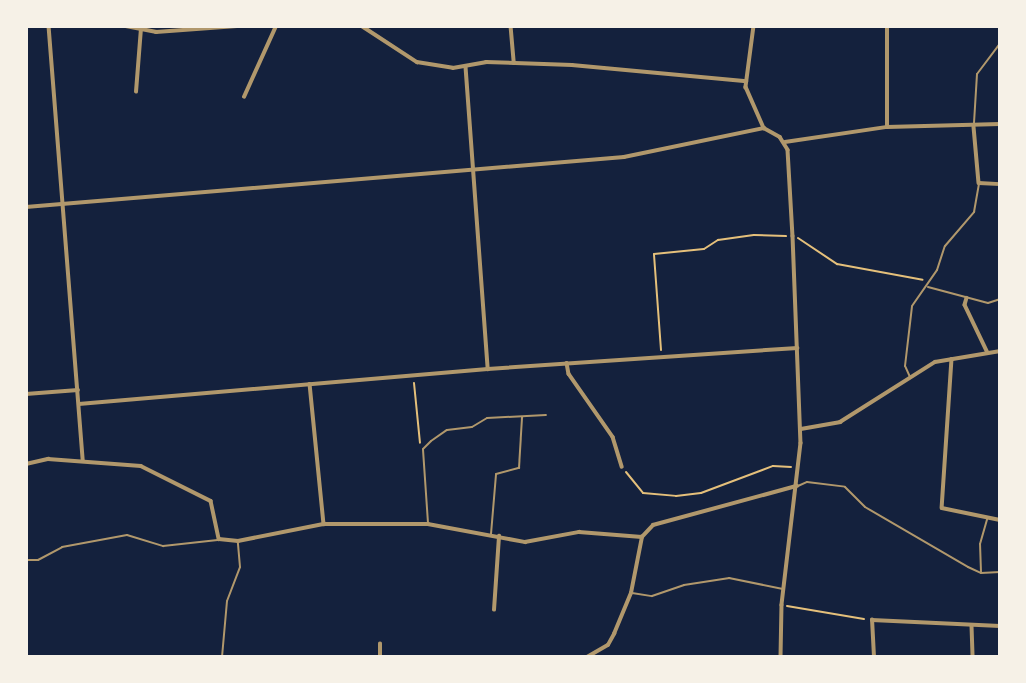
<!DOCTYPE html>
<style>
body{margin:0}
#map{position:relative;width:1026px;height:683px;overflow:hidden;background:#14213d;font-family:Ubuntu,sans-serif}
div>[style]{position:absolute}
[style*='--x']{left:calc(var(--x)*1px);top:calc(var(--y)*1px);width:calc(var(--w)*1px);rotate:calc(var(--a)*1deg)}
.path>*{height:2px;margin:-1px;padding:0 1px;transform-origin:1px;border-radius:1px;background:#e5c07b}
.service>*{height:2px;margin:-1px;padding:0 1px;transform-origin:1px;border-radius:1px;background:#b1986c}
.minor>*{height:3.5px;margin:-1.75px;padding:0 1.75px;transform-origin:1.75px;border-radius:1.75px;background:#b1986c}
span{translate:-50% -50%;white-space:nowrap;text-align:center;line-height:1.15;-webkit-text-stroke:5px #f6f1e7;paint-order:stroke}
.frame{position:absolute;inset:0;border:28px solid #f6f1e7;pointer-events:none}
</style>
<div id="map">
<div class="path">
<i style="--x:798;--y:238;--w:47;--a:33.7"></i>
<i style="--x:837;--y:264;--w:87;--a:10.5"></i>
<i style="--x:661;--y:350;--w:96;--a:-94.2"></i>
<i style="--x:654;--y:254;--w:50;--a:-5.7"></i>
<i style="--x:704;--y:249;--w:17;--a:-33"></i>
<i style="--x:718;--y:240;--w:36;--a:-8"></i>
<i style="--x:754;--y:235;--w:32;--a:2"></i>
<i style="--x:414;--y:383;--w:60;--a:84.3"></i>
<i style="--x:626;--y:472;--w:27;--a:51"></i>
<i style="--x:643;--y:493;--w:33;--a:5"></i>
<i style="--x:676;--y:496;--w:25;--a:-7"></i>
<i style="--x:701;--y:493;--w:77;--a:-20.6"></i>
<i style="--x:773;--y:466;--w:18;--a:3"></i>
<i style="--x:787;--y:606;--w:78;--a:9.6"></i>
</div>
<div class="service">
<i style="--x:974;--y:123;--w:49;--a:-86.5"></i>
<i style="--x:977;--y:74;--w:38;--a:-53"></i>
<i style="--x:928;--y:287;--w:62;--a:14.9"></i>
<i style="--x:988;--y:303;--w:13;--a:-18"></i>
<i style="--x:910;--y:377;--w:12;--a:-114"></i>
<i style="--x:905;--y:366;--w:60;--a:-83.3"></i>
<i style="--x:912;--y:306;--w:44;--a:-55.2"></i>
<i style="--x:937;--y:270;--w:25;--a:-72"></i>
<i style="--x:945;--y:246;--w:45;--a:-49.5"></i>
<i style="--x:974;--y:212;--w:28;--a:-80"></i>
<i style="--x:798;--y:486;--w:10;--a:-24"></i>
<i style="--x:807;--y:482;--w:38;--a:7"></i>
<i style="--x:845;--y:487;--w:28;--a:45"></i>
<i style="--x:865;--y:507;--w:119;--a:30.2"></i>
<i style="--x:968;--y:567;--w:14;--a:25"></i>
<i style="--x:981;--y:573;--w:19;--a:-3"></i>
<i style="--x:428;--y:523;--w:74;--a:-93.9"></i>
<i style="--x:423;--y:449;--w:11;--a:-45"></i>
<i style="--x:431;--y:441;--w:19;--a:-35"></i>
<i style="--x:447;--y:430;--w:25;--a:-7"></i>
<i style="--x:472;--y:427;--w:17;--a:-31"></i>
<i style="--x:487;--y:418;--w:59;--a:-2.9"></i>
<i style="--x:491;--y:534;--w:60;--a:-85.2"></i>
<i style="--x:496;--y:474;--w:24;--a:-15"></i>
<i style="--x:519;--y:468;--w:51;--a:-86.6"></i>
<i style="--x:26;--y:560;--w:12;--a:0"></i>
<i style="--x:38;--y:560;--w:27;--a:-28"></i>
<i style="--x:62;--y:547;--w:66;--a:-10.5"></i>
<i style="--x:127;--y:535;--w:38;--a:17"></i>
<i style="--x:163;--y:546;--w:55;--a:-6.2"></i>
<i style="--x:981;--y:572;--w:28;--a:-92"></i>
<i style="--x:980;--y:544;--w:26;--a:-74"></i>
<i style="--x:632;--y:593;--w:20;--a:9"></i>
<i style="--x:652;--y:596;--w:34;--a:-19"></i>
<i style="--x:684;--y:585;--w:46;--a:-8.8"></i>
<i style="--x:729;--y:578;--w:55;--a:11.5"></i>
<i style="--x:222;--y:657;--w:56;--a:-84.9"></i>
<i style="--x:227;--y:601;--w:36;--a:-69"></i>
<i style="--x:240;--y:567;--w:25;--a:-95"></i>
</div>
<div class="minor">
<i style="--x:49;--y:26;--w:435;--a:85.5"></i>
<i style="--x:126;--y:26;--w:31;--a:11"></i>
<i style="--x:156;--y:32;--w:81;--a:-4.2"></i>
<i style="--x:362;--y:26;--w:66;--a:33.2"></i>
<i style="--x:417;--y:62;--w:36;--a:9"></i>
<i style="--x:453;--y:68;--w:34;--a:-10"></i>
<i style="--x:486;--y:62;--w:86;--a:2"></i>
<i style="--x:572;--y:65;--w:175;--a:5.3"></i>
<i style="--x:511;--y:26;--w:37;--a:85"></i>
<i style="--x:754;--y:26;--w:62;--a:97.5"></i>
<i style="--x:746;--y:87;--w:45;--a:66.3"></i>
<i style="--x:764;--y:128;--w:18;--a:29"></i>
<i style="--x:780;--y:137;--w:15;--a:58"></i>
<i style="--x:788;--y:150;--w:86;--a:86.7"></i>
<i style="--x:793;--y:236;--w:207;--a:87.8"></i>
<i style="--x:801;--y:443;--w:163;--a:96.7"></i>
<i style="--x:782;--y:605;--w:52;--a:91.1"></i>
<i style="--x:466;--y:67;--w:303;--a:85.8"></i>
<i style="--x:136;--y:92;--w:63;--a:-85.5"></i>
<i style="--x:244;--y:97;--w:78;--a:-65.7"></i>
<i style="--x:887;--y:127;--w:101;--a:-90"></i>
<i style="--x:974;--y:127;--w:56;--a:84.9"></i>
<i style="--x:979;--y:183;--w:21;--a:3"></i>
<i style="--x:785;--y:142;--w:103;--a:-8.4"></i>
<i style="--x:887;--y:127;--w:113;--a:-1.5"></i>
<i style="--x:26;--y:207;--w:600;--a:-4.78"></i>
<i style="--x:624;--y:157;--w:143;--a:-11.7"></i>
<i style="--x:967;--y:298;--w:7;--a:106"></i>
<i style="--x:965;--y:305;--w:53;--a:64.4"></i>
<i style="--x:952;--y:359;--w:149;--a:93.8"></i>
<i style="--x:942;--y:508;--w:59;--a:11.7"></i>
<i style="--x:567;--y:363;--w:11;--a:80"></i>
<i style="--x:569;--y:374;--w:77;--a:55.1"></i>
<i style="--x:613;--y:437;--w:31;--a:73"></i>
<i style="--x:310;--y:384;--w:141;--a:84.3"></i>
<i style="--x:26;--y:394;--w:52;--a:-4.4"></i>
<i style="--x:79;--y:404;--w:410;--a:-4.9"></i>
<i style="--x:488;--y:369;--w:310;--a:-3.9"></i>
<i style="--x:801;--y:429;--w:40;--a:-10"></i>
<i style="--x:840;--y:422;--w:112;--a:-32.3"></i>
<i style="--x:935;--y:362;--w:66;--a:-9.6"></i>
<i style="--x:26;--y:464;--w:23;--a:-13"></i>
<i style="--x:48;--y:459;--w:93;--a:4.3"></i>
<i style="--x:141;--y:466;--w:78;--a:26.6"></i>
<i style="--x:211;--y:501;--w:39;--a:78"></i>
<i style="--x:219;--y:539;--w:19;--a:6"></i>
<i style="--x:238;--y:541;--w:88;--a:-11.2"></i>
<i style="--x:324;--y:524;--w:104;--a:0"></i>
<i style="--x:428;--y:524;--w:99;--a:10.5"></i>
<i style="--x:525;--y:542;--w:55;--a:-10.5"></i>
<i style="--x:579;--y:532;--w:63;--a:4.5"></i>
<i style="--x:494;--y:610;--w:74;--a:-86.1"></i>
<i style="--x:972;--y:626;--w:31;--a:88"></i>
<i style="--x:380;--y:657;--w:13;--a:-90"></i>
<i style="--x:587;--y:657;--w:24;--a:-30"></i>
<i style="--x:608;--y:645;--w:13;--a:-61"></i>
<i style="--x:614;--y:634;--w:44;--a:-67.5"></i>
<i style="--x:631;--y:593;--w:57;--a:-78.9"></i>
<i style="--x:642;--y:537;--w:16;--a:-47"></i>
<i style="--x:653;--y:525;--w:149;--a:-15.2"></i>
<i style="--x:874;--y:657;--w:37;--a:-93"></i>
<i style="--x:872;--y:620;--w:128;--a:2.7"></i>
</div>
<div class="frame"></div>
</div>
